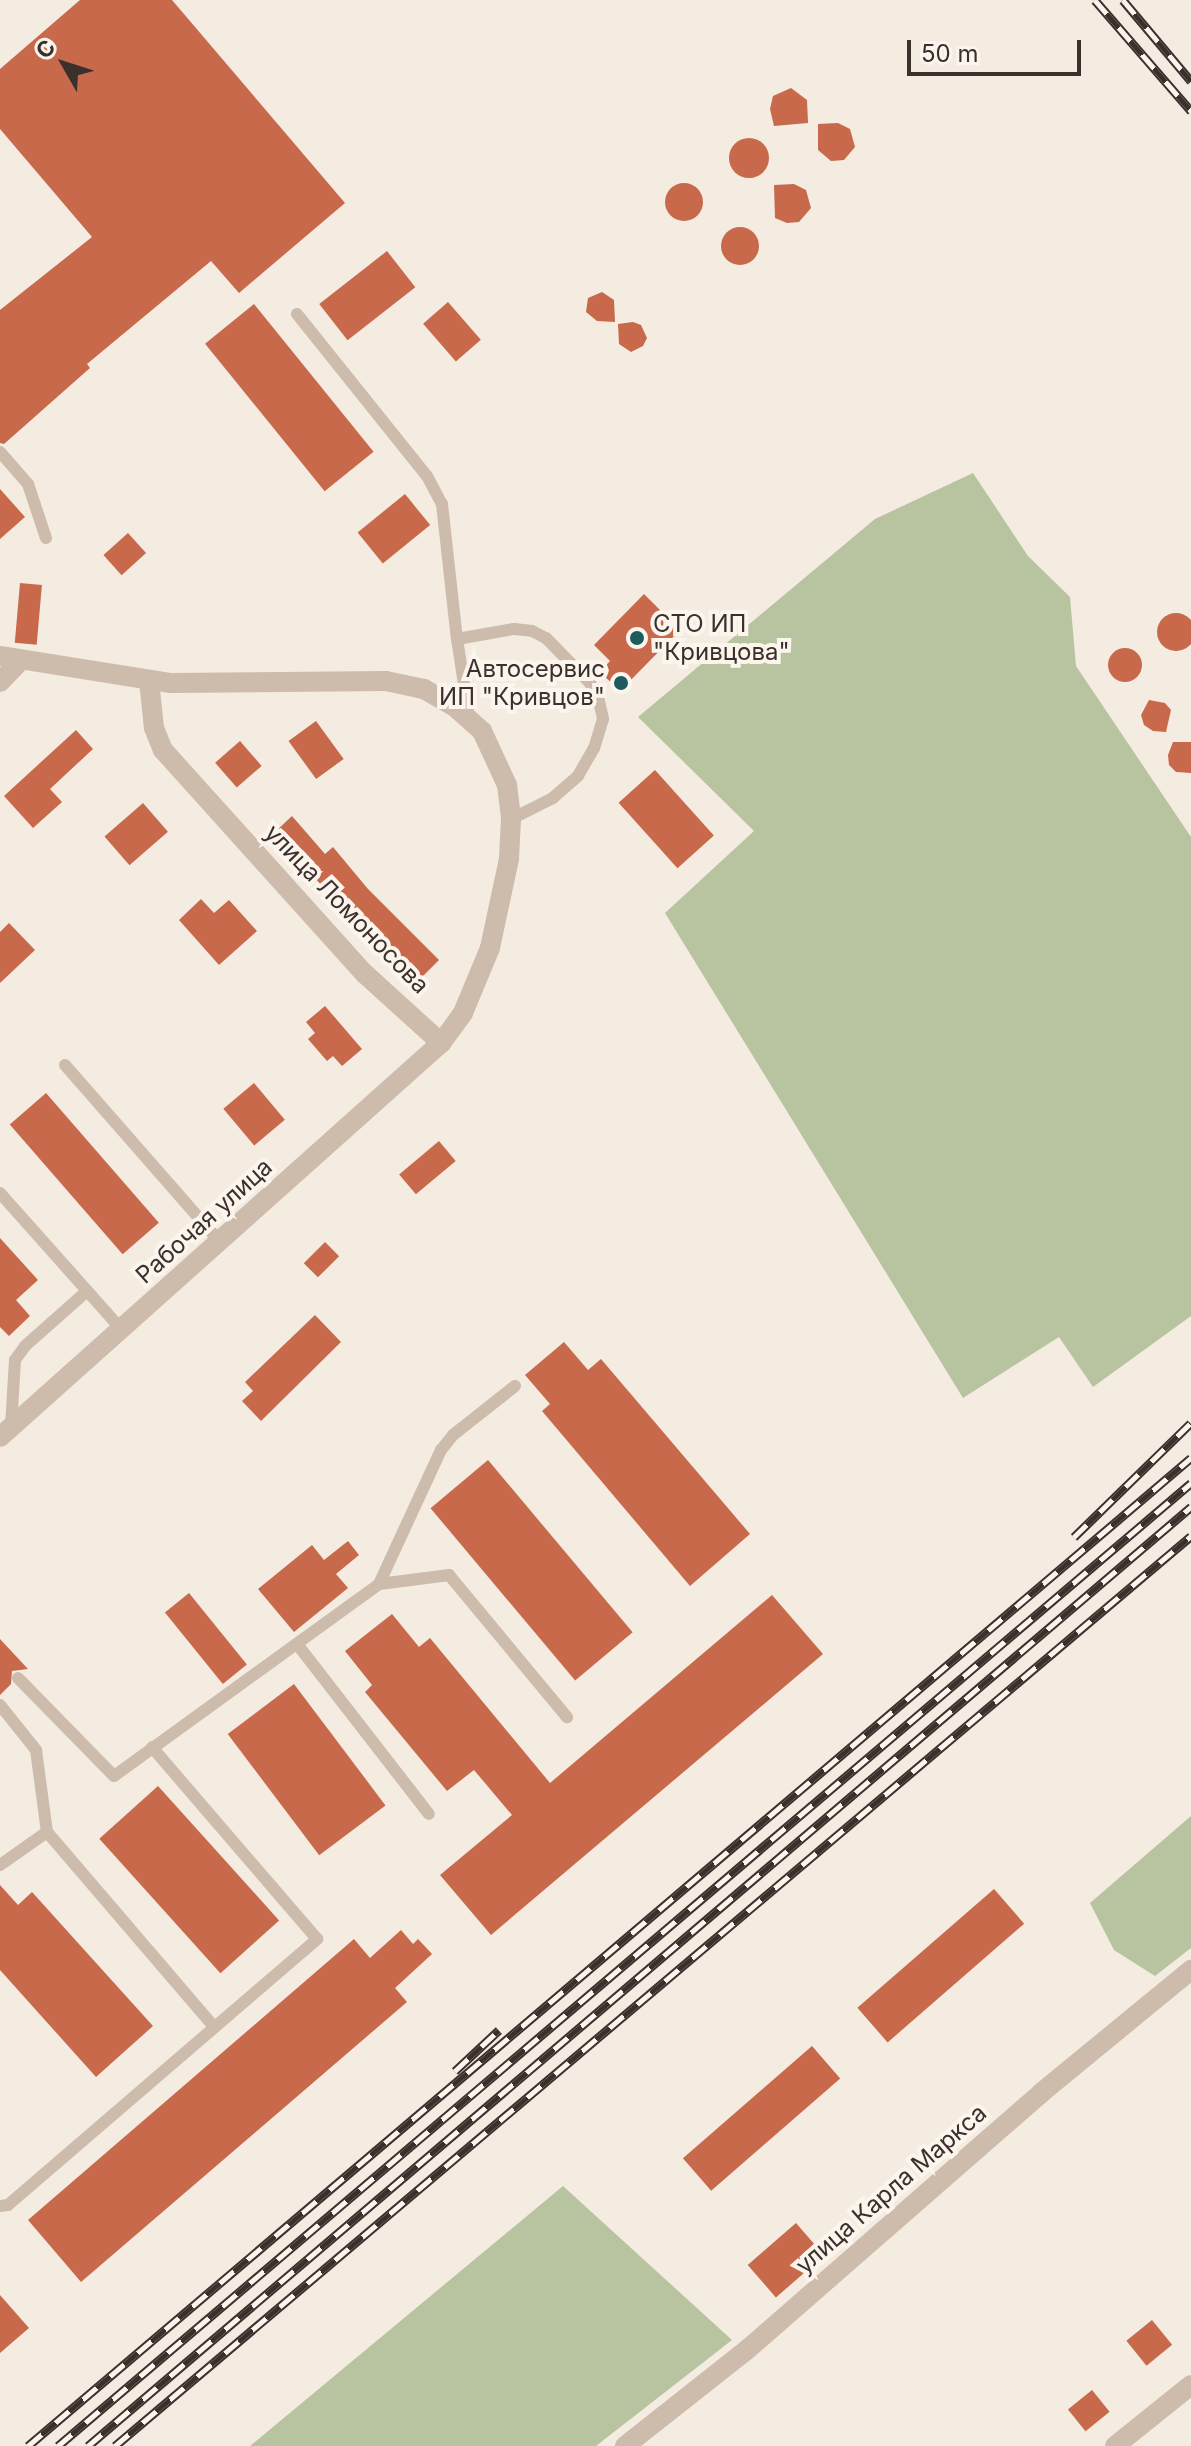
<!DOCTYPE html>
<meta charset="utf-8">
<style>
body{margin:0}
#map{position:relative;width:1191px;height:2446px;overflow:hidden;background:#f4ebe1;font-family:Inter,sans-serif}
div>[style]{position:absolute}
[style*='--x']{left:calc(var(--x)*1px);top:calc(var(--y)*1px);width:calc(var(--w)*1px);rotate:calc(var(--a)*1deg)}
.green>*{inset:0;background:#b8c4a0}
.building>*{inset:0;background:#c8694b;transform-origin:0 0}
.round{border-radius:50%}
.service>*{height:12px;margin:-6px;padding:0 6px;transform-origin:6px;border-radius:6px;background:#cdbbac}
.minor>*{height:20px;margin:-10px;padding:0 10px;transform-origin:10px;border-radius:10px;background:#cdbbac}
.rail>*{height:9px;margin-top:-4.5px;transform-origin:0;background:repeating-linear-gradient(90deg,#fbf5ee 0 18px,#3b302b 0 36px);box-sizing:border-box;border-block:2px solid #3b302b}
.dots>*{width:22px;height:22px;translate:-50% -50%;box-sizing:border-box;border:4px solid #fbf5ee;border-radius:50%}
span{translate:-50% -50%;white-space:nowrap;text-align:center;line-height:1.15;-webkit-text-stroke:8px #fbf5ee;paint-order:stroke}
.poi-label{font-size:24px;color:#3b302b}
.left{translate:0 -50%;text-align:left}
.right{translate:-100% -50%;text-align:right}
.street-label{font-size:24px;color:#3b302b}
.north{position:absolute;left:24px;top:24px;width:80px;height:80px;-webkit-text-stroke:6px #fbf5ee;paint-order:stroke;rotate:309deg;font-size:22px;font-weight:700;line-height:32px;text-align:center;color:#3b302b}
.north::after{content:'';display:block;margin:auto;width:28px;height:36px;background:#3b302b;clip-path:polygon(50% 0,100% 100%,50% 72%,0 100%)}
.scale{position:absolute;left:907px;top:40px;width:174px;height:36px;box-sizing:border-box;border:4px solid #3b302b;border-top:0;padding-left:10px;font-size:24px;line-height:28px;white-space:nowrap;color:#3b302b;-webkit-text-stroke:6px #fbf5ee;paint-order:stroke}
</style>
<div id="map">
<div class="green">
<i style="clip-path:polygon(973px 473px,1028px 556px,1070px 597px,1076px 666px,1191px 837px,1191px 1316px,1093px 1387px,1059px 1337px,963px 1398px,665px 913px,754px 831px,638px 717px,875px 519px)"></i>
<i style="clip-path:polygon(1191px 1816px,1191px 1948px,1155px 1976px,1114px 1950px,1090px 1903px)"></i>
<i style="clip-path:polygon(563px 2186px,732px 2340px,596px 2446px,250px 2446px)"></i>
</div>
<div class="building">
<i style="clip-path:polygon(80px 0,172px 0,345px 203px,239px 293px,211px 261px,87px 364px,90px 368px,4px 444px,0 443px,0 310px,92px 237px,0 129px,0 69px)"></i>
<i style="clip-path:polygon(791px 88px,807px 100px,808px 123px,774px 126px,770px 109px,773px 96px)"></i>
<i style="clip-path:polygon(838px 123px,850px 129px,855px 147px,844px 160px,831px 161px,818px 150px,818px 124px)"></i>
<i class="round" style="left:729px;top:138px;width:40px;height:40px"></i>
<i class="round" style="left:665px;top:183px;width:38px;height:38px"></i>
<i style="clip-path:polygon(794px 184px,806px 190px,811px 208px,799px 222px,787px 223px,775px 218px,774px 185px)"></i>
<i class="round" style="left:721px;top:227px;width:38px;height:38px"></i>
<i style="left:387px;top:251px;width:46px;height:86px;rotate:52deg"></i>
<i style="clip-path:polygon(602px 292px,614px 300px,615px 322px,597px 321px,586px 312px,588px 298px)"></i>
<i style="left:448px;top:302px;width:50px;height:33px;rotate:49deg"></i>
<i style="left:254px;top:304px;width:190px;height:63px;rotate:51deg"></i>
<i style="clip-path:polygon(633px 322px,641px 325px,647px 338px,643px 346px,631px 352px,619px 344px,618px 324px)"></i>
<i style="clip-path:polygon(0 489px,25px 517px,0 539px)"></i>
<i style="left:405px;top:494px;width:40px;height:61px;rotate:51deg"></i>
<i style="left:128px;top:533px;width:27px;height:33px;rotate:48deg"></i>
<i style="left:20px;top:583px;width:22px;height:60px;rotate:5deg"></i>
<i style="clip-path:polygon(644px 594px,680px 630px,620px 691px,600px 672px,610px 661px,594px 645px)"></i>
<i class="round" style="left:1157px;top:613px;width:38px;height:38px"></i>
<i class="round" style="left:1108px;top:648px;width:34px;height:34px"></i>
<i style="clip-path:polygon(1149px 700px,1165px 703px,1171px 710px,1166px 732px,1153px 731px,1144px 725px,1141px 715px)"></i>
<i style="left:316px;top:721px;width:47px;height:34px;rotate:54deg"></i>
<i style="clip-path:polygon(76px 730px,93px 749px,50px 789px,62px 802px,33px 828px,4px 796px)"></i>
<i style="left:240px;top:741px;width:33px;height:33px;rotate:49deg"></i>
<i style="clip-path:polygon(1173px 742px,1191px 742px,1191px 773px,1176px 772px,1169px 765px,1168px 755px)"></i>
<i style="left:655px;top:770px;width:88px;height:49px;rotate:48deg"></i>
<i style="left:143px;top:803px;width:38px;height:51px;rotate:49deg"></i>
<i style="clip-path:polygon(292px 816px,325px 854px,333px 847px,368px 889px,439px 960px,415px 984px,325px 890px,276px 831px)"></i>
<i style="clip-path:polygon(201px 899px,214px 913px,229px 900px,257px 931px,219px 965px,179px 920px)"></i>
<i style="clip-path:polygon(9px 923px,35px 950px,0 983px,0 932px)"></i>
<i style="clip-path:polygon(325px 1006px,362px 1049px,342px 1066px,333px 1056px,327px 1061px,308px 1039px,315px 1033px,306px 1022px)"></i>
<i style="left:254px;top:1083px;width:48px;height:40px;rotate:50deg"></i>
<i style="left:46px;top:1093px;width:172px;height:48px;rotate:49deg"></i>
<i style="left:439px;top:1141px;width:26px;height:52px;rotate:50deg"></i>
<i style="clip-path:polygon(0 1238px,38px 1280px,16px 1300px,30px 1316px,9px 1336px,0 1327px)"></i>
<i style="left:325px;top:1242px;width:20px;height:30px;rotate:45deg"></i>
<i style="clip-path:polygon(315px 1315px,341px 1342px,261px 1421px,242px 1401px,253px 1391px,245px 1382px)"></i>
<i style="clip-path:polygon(564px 1342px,588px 1370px,601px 1359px,750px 1534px,690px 1586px,542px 1411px,550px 1404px,525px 1375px)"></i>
<i style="left:488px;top:1460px;width:225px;height:75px;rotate:50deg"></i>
<i style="clip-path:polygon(348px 1541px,359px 1555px,336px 1574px,348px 1588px,294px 1632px,258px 1589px,312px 1545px,324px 1560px)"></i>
<i style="left:189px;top:1593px;width:92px;height:31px;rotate:51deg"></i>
<i style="clip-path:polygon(772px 1595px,823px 1654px,491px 1935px,440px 1875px,512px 1815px,474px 1770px,447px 1791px,365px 1692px,372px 1685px,345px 1651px,392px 1614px,419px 1647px,430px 1638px,550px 1783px)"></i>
<i style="clip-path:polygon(0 1639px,28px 1669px,12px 1671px,11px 1684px,0 1695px)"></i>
<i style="left:294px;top:1684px;width:152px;height:83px;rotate:53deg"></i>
<i style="left:158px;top:1786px;width:181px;height:79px;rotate:48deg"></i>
<i style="clip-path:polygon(0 1885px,18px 1905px,32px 1892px,153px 2026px,96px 2077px,0 1970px)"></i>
<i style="left:994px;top:1889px;width:46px;height:181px;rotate:49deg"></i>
<i style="clip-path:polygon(401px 1930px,413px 1944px,418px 1939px,432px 1954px,395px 1988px,407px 2002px,81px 2282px,28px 2220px,354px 1939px,370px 1958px)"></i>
<i style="left:812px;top:2046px;width:43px;height:171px;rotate:49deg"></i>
<i style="left:796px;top:2223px;width:43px;height:64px;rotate:49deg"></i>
<i style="clip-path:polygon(0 2295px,29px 2328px,0 2353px)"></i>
<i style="left:1152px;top:2320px;width:32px;height:33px;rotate:51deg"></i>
<i style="left:1092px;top:2390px;width:28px;height:31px;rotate:51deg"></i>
</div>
<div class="service">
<i style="--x:297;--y:314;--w:208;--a:51.3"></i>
<i style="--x:427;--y:476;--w:32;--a:62"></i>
<i style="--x:442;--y:504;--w:136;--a:83.7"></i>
<i style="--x:0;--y:452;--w:43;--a:48.8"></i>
<i style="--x:28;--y:484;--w:57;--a:71.6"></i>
<i style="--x:469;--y:717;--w:79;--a:-98.7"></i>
<i style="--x:457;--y:639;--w:58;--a:-10"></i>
<i style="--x:514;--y:629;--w:18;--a:6"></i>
<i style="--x:532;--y:631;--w:16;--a:27"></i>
<i style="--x:546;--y:638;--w:63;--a:45.6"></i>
<i style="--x:590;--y:683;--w:20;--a:63"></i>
<i style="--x:599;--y:701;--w:18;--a:77"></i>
<i style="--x:603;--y:719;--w:30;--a:107"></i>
<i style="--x:594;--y:748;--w:32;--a:120"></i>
<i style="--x:578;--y:776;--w:33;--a:139"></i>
<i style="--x:553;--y:798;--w:47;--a:153.4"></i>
<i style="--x:65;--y:1065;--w:235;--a:48.8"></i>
<i style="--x:0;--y:1193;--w:182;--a:48.3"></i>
<i style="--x:11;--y:1427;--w:67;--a:-86.6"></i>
<i style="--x:15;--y:1360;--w:17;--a:-54"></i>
<i style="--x:25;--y:1346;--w:83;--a:-41.6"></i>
<i style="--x:379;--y:1584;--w:71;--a:-7.3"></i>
<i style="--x:449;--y:1575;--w:185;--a:50.3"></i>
<i style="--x:297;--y:1644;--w:215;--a:52.2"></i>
<i style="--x:18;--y:1678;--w:137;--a:45.6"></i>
<i style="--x:114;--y:1776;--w:327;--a:-35.9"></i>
<i style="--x:379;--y:1584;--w:148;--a:-65.2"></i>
<i style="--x:441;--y:1450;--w:19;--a:-51"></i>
<i style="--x:453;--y:1435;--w:79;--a:-38.3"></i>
<i style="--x:0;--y:1705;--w:58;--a:51.3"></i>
<i style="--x:36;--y:1750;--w:83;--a:82.4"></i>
<i style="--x:47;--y:1832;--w:257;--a:49.4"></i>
<i style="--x:0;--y:1865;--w:57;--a:-35.1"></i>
<i style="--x:0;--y:2206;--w:8;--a:-7"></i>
<i style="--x:8;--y:2205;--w:408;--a:-40.7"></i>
<i style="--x:317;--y:1939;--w:253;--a:-130.7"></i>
</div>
<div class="minor">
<i style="--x:0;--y:656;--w:173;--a:9"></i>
<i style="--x:171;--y:683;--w:215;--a:-0.5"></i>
<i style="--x:386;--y:681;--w:39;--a:12"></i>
<i style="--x:424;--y:689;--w:34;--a:30"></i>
<i style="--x:454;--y:706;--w:38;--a:42"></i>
<i style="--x:482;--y:731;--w:60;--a:65.2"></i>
<i style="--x:507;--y:785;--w:34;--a:83"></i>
<i style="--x:511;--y:819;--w:40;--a:92.9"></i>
<i style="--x:509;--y:859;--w:91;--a:102.1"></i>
<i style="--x:490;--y:948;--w:70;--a:112.6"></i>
<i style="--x:463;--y:1013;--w:37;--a:126"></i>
<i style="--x:441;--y:1043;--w:591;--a:138.22"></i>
<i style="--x:149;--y:680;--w:48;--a:84.1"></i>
<i style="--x:154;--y:728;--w:24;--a:68"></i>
<i style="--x:163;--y:750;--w:302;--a:48"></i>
<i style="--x:365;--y:974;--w:103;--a:42.2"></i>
<i style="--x:0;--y:682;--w:29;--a:-46"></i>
<i style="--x:625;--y:2446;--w:158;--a:-38.3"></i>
<i style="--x:749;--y:2348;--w:388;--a:-41.1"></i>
<i style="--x:1041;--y:2093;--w:194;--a:-39.4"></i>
<i style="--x:1115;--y:2446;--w:97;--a:-38.8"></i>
</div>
<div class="rail">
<i style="--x:1095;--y:0;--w:147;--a:49.1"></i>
<i style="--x:1123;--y:0;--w:106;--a:50"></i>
<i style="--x:1074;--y:1537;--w:163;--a:-44.3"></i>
<i style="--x:455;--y:2071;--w:60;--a:-43"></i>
<i style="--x:28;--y:2446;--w:1526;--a:-40.35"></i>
<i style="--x:58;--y:2446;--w:1487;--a:-40.36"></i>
<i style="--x:88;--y:2446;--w:1449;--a:-40.41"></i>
<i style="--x:115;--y:2446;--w:1409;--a:-40.22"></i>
</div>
<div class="dots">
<i style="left:637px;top:638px;background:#1f5a5e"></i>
<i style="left:621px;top:683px;background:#1f5a5e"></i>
</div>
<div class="poi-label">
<span class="left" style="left:653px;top:638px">СТО ИП<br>"Кривцова"</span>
<span class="right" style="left:605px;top:683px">Автосервис<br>ИП "Кривцов"</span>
</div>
<div class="street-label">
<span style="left:347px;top:909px;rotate:46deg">улица Ломоносова</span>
<span style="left:204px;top:1221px;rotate:-42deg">Рабочая улица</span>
<span style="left:891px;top:2189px;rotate:-41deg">улица Карла Маркса</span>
</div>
<div class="north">С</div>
<div class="scale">50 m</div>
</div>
